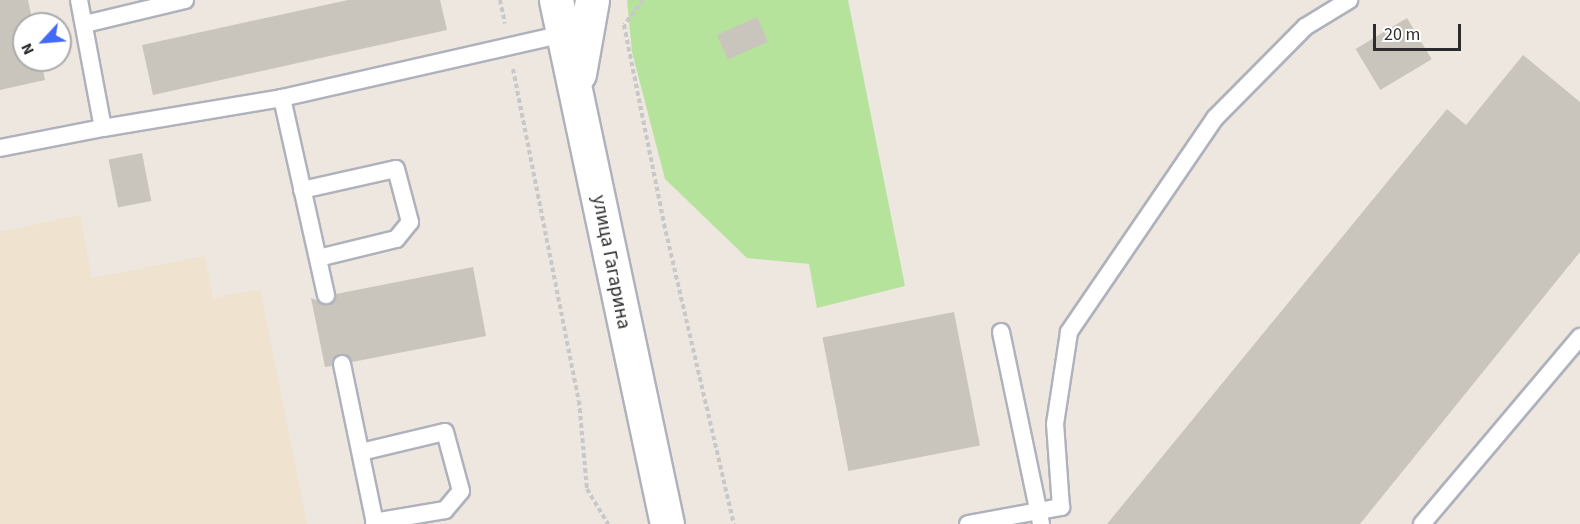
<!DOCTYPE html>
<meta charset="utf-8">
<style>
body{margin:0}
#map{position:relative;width:1580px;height:524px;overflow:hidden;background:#ede7df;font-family:"Source Sans 3",sans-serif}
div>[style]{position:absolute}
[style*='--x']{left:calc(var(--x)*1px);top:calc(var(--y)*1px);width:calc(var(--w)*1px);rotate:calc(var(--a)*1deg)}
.education>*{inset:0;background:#efe3cf}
.green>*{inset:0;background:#b6e39c}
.building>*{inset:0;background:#c9c5bd;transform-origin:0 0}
.path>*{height:4px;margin-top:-2px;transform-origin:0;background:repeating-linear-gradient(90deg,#c8c8c8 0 4.5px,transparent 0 7.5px)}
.roads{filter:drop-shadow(2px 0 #afb2bc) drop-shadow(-2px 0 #afb2bc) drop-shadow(0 2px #afb2bc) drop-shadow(0 -2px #afb2bc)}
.lane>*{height:16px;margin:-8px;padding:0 8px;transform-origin:8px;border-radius:8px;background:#fff}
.secondary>*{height:33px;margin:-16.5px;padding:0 16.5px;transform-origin:16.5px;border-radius:16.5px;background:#fff}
span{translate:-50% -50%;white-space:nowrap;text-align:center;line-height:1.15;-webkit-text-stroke:4.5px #fff;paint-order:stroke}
.street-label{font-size:20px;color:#2c2c2c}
.north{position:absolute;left:12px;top:12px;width:60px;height:60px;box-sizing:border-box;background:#fff;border:2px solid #ababab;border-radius:50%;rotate:244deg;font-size:16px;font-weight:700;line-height:24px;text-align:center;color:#2c2c2c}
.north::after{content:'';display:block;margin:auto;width:21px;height:27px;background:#4269f8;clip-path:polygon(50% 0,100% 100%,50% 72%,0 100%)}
.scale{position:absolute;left:1373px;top:24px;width:88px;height:27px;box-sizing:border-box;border:3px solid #2c2c2c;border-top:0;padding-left:8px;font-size:18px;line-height:21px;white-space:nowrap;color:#2c2c2c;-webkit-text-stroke:4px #fff;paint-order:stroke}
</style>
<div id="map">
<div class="education">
<i style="clip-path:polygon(80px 215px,92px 278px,205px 256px,213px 298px,260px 289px,307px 524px,0 524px,0 232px)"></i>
</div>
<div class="green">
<i style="clip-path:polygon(627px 0,848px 0,905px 286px,817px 308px,809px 264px,747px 258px,665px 179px,632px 52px)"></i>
</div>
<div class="building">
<i style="clip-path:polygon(0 0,28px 0,33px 24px,24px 24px,24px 60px,41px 60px,45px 80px,0 90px)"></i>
<i style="clip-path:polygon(348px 0,440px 0,447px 30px,153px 95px,142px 45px)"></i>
<i style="left:757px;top:17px;width:27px;height:44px;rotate:66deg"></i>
<i style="left:1407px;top:18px;width:48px;height:60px;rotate:59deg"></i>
<i style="clip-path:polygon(1523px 55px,1580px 102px,1580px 252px,1360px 524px,1107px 524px,1447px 109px,1466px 125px)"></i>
<i style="left:142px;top:153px;width:49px;height:34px;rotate:79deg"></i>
<i style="clip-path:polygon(473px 267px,486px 336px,352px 362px,340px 354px,335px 357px,332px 366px,325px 367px,311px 298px,328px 305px,336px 294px)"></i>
<i style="left:954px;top:312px;width:136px;height:134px;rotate:79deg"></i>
</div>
<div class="path">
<i style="--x:500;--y:0;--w:24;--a:78"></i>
<i style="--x:643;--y:0;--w:31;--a:127"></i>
<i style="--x:624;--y:25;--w:203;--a:78.6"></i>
<i style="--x:664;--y:224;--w:308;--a:76.9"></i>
<i style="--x:513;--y:69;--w:338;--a:78.8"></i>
<i style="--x:579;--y:401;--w:88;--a:84.8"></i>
<i style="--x:587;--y:489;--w:41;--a:59"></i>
</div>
<div class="roads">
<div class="lane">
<i style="--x:79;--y:0;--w:130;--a:79.4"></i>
<i style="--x:103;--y:128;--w:181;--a:-9.5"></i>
<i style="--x:282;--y:98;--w:288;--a:-12.8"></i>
<i style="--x:85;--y:24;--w:103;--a:-13.5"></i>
<i style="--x:282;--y:98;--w:202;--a:77.4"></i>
<i style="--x:0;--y:148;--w:105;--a:-11"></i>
<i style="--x:302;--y:190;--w:96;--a:-12.6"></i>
<i style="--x:396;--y:169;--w:55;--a:75.2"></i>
<i style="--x:410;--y:222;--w:22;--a:129"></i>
<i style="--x:396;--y:239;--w:80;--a:166.3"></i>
<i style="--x:1001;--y:332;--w:196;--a:78.2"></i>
<i style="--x:342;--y:364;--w:163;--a:78.3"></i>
<i style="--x:361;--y:452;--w:86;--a:-13.4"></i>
<i style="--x:445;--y:432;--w:61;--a:74.8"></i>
<i style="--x:461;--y:491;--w:25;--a:130"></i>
<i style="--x:445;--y:510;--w:72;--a:170.4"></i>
<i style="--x:968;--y:524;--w:95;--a:-10.4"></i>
<i style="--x:1061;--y:507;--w:83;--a:-94.1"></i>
<i style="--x:1055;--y:424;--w:93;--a:-81.3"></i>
<i style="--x:1069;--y:332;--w:259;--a:-55.7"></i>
<i style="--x:1215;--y:118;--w:128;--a:-45.3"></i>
<i style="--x:1305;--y:27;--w:52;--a:-31.5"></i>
<i style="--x:1422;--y:524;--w:245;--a:-49.8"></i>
</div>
<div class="secondary">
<i style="--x:556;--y:0;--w:536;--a:78.04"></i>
<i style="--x:579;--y:74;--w:75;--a:-80"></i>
</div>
</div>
<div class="street-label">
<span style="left:611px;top:262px;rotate:79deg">улица Гагарина</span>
</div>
<div class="north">N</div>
<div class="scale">20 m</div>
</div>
